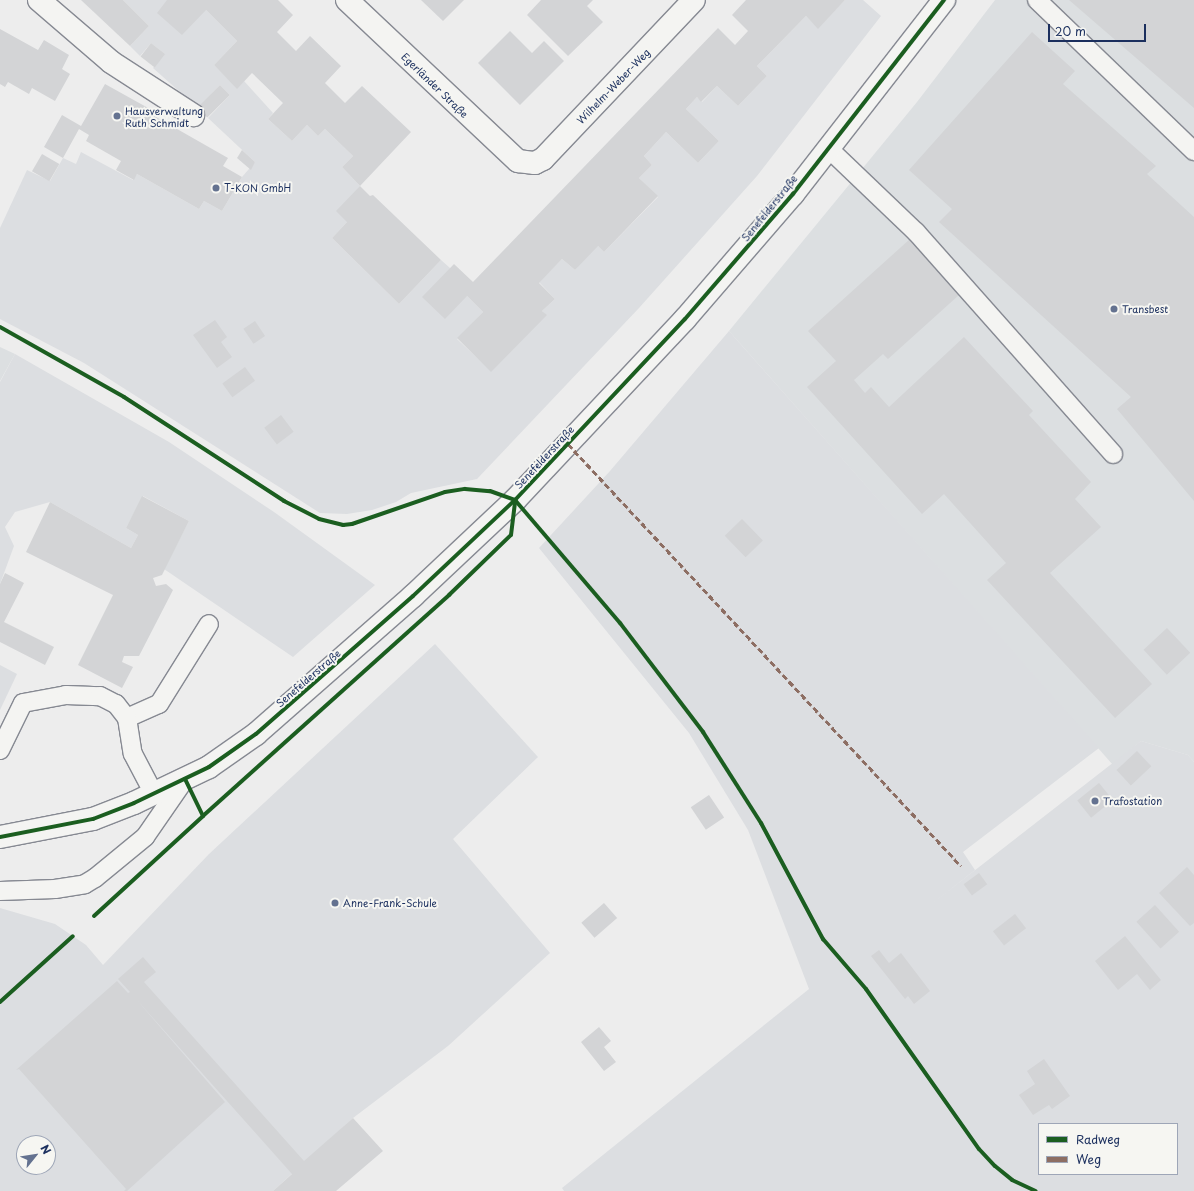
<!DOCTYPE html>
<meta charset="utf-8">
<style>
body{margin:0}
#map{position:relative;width:1194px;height:1191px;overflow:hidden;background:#ededed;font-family:"Playpen Sans",sans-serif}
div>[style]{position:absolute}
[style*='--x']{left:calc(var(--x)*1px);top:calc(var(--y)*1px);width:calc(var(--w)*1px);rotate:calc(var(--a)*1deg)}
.built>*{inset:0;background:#dcdfe1}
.green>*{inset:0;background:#dcdee1}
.building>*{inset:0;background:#d3d4d6;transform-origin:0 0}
.roads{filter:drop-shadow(1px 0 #868992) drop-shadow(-1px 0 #868992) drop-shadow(0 1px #868992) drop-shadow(0 -1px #868992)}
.lane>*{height:18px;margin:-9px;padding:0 9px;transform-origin:9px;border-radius:9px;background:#f4f4f2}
.street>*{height:22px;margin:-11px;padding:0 11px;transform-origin:11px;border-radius:11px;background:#f4f4f2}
.quiet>*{height:3px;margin-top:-1.5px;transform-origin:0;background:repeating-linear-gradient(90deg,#8d6e63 0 6px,transparent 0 9px)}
.cycleway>*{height:4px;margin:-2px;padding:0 2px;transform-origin:2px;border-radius:2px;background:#1b5e20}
.dots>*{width:11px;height:11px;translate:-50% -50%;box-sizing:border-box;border:2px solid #f6f6f2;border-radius:50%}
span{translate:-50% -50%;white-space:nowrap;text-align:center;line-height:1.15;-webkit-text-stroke:4px #f6f6f2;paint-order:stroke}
.street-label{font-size:10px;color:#1b2f5e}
.poi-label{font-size:10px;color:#1b2f5e}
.left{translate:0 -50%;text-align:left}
.legend{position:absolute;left:1038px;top:1123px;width:140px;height:52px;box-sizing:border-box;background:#f6f6f2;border:1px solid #9ea6b7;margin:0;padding:5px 7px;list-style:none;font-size:12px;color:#1b2f5e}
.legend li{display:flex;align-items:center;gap:8px;height:20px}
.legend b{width:20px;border:1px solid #9ea6b7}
.north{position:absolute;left:16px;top:1135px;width:40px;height:40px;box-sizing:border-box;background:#f6f6f2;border:1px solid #9ea6b7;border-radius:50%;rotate:60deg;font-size:11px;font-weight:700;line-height:16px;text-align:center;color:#1b2f5e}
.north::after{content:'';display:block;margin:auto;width:14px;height:18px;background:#647290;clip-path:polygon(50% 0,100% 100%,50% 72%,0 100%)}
.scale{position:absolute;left:1048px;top:24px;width:98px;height:18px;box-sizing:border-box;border:2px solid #1b2f5e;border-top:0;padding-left:5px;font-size:12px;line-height:14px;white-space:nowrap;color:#1b2f5e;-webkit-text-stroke:3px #f6f6f2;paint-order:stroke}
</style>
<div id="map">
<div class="built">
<i style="clip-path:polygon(995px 0,1194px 0,1194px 762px,1188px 755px,1141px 741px,1113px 765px,729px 331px,917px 102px)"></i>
<i style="clip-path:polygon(0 347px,15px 354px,0 381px)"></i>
</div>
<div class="green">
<i style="clip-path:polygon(123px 0,167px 0,206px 10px,237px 41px,214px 65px,237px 88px,244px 81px,273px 113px,268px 119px,292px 141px,307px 125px,318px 136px,325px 129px,353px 156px,342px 167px,360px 186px,347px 222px,332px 238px,399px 304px,441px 260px,450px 268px,467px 296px,483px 312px,457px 339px,491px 371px,546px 315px,542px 311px,555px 299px,539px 282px,562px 259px,575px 270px,596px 244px,604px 252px,658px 197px,639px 178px,652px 165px,644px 156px,666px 132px,698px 163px,719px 141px,686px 109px,697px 97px,702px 102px,717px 86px,738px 106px,767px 76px,757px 66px,806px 16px,818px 28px,845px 0,863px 0,881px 16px,757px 176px,639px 308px,477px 479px,411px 493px,396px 502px,372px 510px,347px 514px,320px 513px,84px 363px,0 319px,0 228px,27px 170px,50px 181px,63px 158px,76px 164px,81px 152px,133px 180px,137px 174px,199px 209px,204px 201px,222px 211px,242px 177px,255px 162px,208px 118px,230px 95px,220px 85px,198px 108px,153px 68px,165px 54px,151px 43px,140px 56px,130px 46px,149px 26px)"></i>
<i style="clip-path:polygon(evenodd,729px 331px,1099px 748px,963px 852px,975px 870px,929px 906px,1141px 741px,1188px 755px,1194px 762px,1194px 1191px,564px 1191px,562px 1188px,809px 989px,748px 830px,689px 733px,539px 548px,610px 471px,729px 331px,1039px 1124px,1177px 1124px,1177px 1174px,1039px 1174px,1039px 1124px)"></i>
<i style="clip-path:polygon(15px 354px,169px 442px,274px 512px,375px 585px,293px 657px,164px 569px,189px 521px,143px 496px,126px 528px,138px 535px,131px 548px,50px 502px,15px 512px,5px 527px,14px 546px,0 584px,0 382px)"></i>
<i style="clip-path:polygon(evenodd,435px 644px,538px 757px,453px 839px,550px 953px,448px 1046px,353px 1118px,273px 1191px,0 1191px,0 908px,55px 924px,86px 945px,103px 965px,209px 854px,435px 644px,24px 1143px,48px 1143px,48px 1167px,24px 1167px,24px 1143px)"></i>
<i style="clip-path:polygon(0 665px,17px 674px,0 710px)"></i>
</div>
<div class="building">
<i style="clip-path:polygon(81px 0,123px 0,149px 26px,130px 46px)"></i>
<i style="clip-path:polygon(167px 0,278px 0,293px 15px,277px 32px,296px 51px,310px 36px,341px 66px,325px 83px,345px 103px,362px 86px,411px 132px,360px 186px,342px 167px,353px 156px,325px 129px,318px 136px,307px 125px,292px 141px,268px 119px,283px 103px,252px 73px,237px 89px,214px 65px,237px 41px,206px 10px,182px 35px,157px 13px)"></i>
<i style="clip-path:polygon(421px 0,464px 0,443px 21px)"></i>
<i style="clip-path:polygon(541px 0,593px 0,587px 6px,603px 22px,568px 56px,527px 15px)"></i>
<i style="clip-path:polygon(746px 0,845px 0,818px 29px,806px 16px,757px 66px,767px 76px,738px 106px,717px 86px,701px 102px,697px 97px,686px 109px,719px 141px,698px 163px,666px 132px,644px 156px,652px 165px,639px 178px,658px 196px,604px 252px,598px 246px,575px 270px,562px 259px,539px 283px,555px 299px,542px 311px,547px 315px,491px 372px,457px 338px,483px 312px,467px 296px,445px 319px,422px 297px,454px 264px,473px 282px,718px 28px,735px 45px,748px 31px,732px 15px)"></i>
<i style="clip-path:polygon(1069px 0,1194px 0,1194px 108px)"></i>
<i style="clip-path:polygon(0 29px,38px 50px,44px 40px,69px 55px,62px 69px,70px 74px,55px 101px,32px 88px,29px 94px,8px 82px,5px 87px,0 84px)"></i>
<i style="clip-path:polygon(510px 31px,532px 53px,544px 41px,564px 61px,520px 105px,478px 63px)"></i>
<i style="clip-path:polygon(1032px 32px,1075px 71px,1063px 84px,1156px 166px,1147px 174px,1194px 217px,1194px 501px,1117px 409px,1131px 397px,939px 222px,952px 209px,909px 170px)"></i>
<i style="left:151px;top:43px;width:18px;height:17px;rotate:38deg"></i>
<i style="clip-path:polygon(105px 84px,150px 109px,149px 113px,228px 158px,223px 166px,242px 177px,222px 211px,204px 201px,199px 209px,137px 174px,134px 180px,116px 170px,121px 161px,86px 141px,89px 135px,79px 129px,63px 158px,44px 147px,62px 115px,81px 126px)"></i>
<i style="left:220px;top:85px;width:14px;height:32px;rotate:45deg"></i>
<i style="clip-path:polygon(242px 150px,255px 162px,251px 170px,237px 158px)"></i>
<i style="left:42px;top:154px;width:20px;height:20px;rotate:30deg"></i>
<i style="clip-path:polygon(360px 186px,370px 196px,373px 195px,441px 260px,399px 304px,332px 238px,347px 222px,336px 211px)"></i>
<i style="clip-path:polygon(910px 239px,959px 295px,888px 359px,883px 354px,854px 380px,865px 393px,871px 387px,889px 407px,964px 337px,1033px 411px,1029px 415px,1091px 482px,1075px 499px,1101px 527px,1050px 573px,1152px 684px,1115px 718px,987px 580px,1006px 563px,944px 494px,922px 514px,807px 387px,836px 361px,808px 331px)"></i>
<i style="clip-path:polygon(215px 320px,227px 337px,221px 342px,232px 357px,217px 368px,193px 335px)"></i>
<i style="left:255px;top:321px;width:18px;height:14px;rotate:56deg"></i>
<i style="left:245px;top:367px;width:17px;height:28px;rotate:54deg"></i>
<i style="left:281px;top:415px;width:21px;height:21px;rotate:53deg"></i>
<i style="clip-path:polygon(142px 496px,189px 521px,162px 575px,153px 578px,156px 586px,166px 584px,173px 590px,139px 656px,124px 656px,122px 662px,133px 667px,122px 688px,78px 665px,113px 595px,26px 552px,50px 502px,131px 548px,138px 535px,126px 528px)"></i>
<i style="left:742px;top:519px;width:30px;height:24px;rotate:46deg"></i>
<i style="clip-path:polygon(5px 573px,24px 583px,4px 622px,54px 647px,45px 665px,0 642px,0 584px)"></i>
<i style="left:1167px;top:628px;width:34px;height:32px;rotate:47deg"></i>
<i style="left:1137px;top:751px;width:21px;height:28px;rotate:47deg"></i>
<i style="left:1099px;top:783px;width:22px;height:28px;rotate:51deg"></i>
<i style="left:709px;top:795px;width:27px;height:22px;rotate:56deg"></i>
<i style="clip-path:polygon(1187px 867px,1194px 875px,1194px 923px,1190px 926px,1159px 893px)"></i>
<i style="left:979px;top:873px;width:14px;height:19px;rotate:54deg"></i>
<i style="left:604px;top:903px;width:20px;height:30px;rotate:49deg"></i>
<i style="left:1155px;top:905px;width:36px;height:25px;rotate:48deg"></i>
<i style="left:1015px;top:914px;width:18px;height:28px;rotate:52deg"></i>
<i style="clip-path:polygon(1125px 936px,1161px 980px,1150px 990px,1137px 974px,1118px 990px,1095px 961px)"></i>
<i style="clip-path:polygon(879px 950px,889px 963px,901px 953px,930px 991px,914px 1004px,908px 996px,905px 999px,871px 956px)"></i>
<i style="clip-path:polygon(143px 957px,156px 972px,144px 982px,304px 1161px,353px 1118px,383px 1151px,336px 1191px,273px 1191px,292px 1174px,136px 999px,225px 1102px,127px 1191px,124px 1191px,126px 1189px,19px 1069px,16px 1070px,117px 981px,128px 993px,130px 992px,118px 979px)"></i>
<i style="clip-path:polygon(599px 1027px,611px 1041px,604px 1047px,616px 1062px,604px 1071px,581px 1042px)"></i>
<i style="clip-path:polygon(1044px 1059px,1070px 1096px,1052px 1109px,1049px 1105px,1033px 1115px,1019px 1095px,1035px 1084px,1027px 1071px)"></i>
</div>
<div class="roads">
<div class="lane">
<i style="--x:1037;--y:0;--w:218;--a:43.9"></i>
<i style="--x:828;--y:148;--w:122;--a:43.7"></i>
<i style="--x:916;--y:232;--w:297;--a:48.4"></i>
<i style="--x:127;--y:718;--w:35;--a:-24"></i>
<i style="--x:159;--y:704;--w:94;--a:-58"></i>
<i style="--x:0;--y:750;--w:52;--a:-63.9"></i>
<i style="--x:23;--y:703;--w:44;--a:-10.5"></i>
<i style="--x:66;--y:695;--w:34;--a:2"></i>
<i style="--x:100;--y:696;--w:18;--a:27"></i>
<i style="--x:116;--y:704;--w:18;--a:52"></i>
<i style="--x:127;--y:718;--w:36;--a:81"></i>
<i style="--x:133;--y:754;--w:45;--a:62.3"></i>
<i style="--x:0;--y:891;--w:55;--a:-2.1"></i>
<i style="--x:55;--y:889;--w:30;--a:-9"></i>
<i style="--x:85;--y:884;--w:12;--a:-31"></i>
<i style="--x:95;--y:878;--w:65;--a:-39.4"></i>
<i style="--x:145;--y:837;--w:70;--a:-55.4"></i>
</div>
<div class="street">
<i style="--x:39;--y:0;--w:95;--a:40.7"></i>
<i style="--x:111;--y:62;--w:98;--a:32.9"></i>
<i style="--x:347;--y:0;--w:235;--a:43.3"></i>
<i style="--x:518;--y:161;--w:17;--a:7"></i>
<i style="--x:535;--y:163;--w:9;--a:-27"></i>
<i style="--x:543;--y:159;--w:219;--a:-46.5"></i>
<i style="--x:0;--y:837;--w:95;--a:-11"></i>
<i style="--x:93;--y:819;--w:44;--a:-21.3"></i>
<i style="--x:134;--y:803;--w:83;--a:-25.6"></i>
<i style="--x:209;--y:767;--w:57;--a:-35.1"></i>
<i style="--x:256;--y:734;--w:209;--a:-41.3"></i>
<i style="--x:413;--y:596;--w:140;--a:-43.3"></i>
<i style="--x:515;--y:500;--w:248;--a:-46.8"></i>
<i style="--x:685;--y:319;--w:165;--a:-49.2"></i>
<i style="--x:793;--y:194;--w:246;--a:-52.1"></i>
</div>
</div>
<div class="quiet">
<i style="--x:568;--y:444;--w:577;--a:47.04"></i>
</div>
<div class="cycleway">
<i style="--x:0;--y:327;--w:142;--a:29.4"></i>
<i style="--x:124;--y:397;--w:191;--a:33"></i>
<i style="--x:284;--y:501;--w:39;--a:27"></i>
<i style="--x:319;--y:519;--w:25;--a:14"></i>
<i style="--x:343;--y:525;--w:9;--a:-6"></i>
<i style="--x:352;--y:524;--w:98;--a:-19"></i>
<i style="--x:445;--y:492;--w:20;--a:-9"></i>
<i style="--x:465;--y:489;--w:25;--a:5"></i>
<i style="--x:490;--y:491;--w:27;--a:20"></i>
<i style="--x:515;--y:500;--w:162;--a:49.5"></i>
<i style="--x:620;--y:623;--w:137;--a:52.7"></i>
<i style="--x:703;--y:732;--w:108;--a:57.5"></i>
<i style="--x:761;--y:823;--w:132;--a:61.9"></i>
<i style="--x:823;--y:939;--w:66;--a:49.3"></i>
<i style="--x:866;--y:989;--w:196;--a:54.8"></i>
<i style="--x:979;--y:1149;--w:23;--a:47"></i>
<i style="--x:995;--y:1166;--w:22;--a:39"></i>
<i style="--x:1012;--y:1180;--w:26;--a:25"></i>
<i style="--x:203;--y:816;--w:331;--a:-41.9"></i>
<i style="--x:449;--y:595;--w:86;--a:-44.1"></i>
<i style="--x:511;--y:535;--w:35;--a:-83"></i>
<i style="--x:0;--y:837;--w:95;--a:-11"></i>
<i style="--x:93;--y:819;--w:44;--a:-21.3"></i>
<i style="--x:134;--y:803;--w:83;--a:-25.6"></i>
<i style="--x:209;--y:767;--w:57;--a:-35.1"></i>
<i style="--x:256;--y:734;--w:209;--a:-41.3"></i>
<i style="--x:413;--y:596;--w:140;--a:-43.3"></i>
<i style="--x:515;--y:500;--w:248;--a:-46.8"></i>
<i style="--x:685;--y:319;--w:165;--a:-49.2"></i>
<i style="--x:793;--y:194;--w:246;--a:-52.1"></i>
<i style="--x:94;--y:916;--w:148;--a:-42.5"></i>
<i style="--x:203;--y:816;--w:41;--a:-115.9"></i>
<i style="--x:0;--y:1002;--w:98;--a:-42.1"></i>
</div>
<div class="dots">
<i style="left:117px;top:116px;background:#647290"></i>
<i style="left:216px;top:188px;background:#647290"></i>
<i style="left:1114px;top:309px;background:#647290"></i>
<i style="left:1095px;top:801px;background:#647290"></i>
<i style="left:335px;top:903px;background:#647290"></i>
</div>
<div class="street-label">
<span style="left:435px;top:85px;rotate:44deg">Egerländer Straße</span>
<span style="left:613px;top:86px;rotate:-46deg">Wilhelm-Weber-Weg</span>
<span style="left:769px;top:208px;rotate:-51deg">Senefelderstraße</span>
<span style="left:544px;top:457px;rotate:-47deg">Senefelderstraße</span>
<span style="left:308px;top:678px;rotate:-41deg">Senefelderstraße</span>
</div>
<div class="poi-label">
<span class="left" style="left:125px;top:116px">Hausverwaltung<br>Ruth Schmidt</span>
<span class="left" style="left:224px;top:188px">T-KON GmbH</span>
<span class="left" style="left:1122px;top:309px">Transbest</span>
<span class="left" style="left:1103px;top:801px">Trafostation</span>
<span class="left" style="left:343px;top:903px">Anne-Frank-Schule</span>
</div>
<ul class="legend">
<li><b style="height:5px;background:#1b5e20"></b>Radweg</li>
<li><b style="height:5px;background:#8d6e63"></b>Weg</li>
</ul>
<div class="north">N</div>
<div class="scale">20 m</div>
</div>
